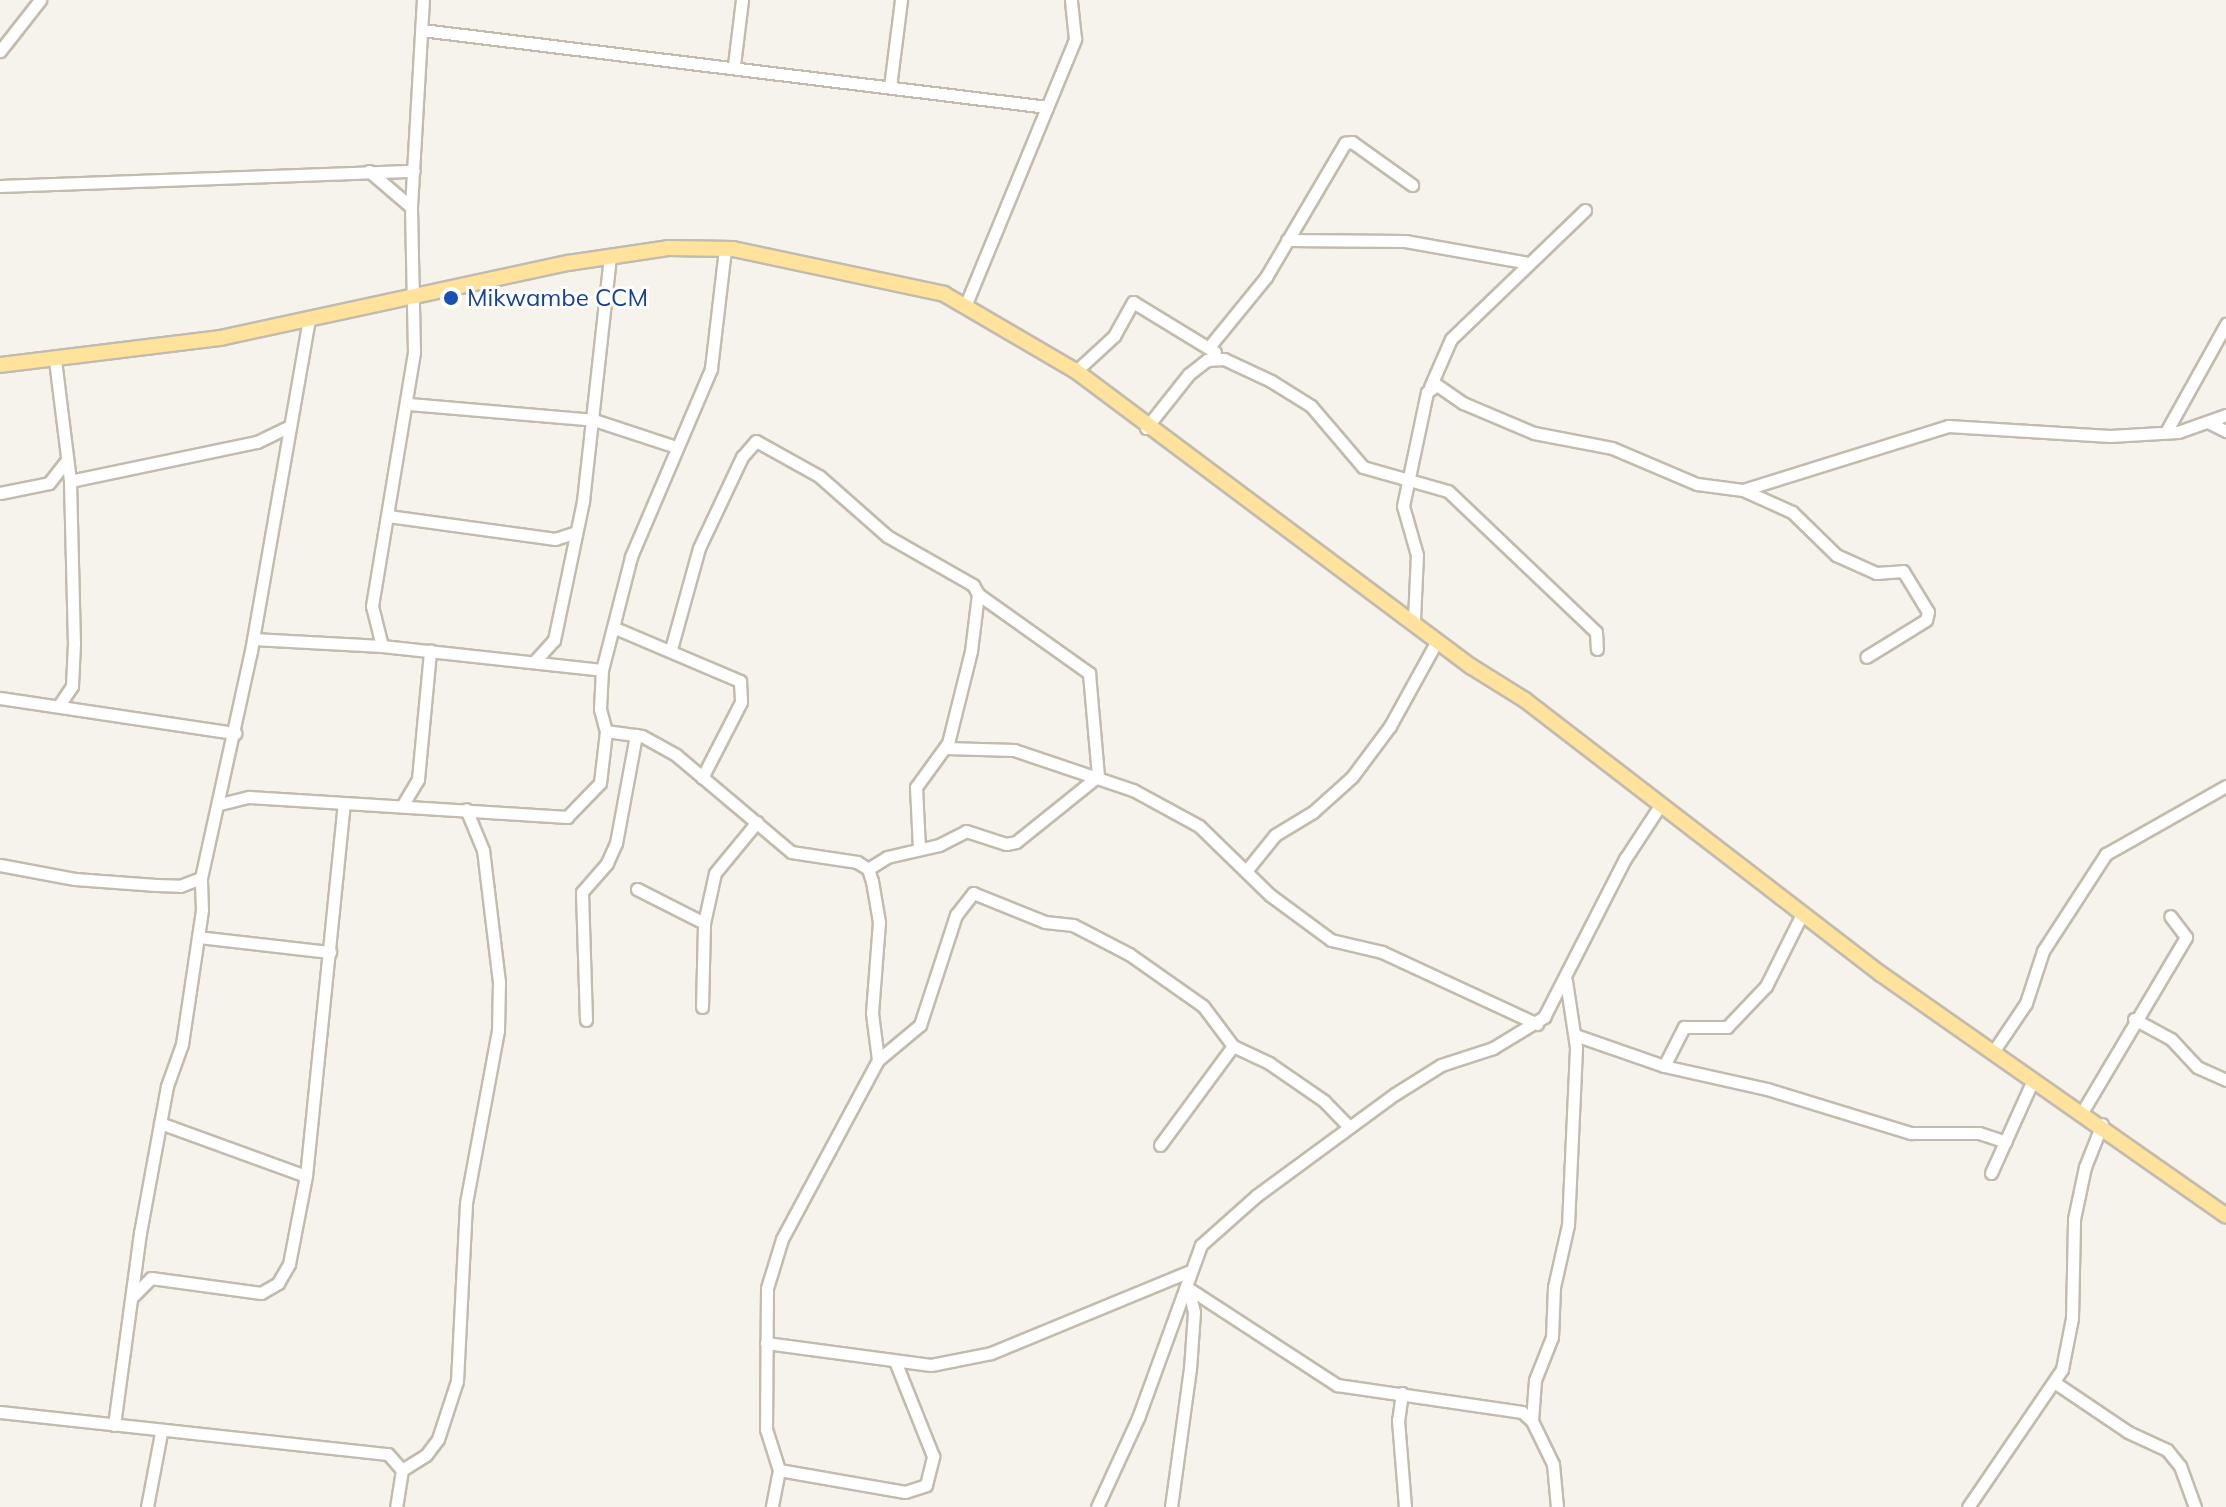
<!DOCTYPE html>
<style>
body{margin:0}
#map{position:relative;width:2226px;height:1507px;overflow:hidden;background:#f6f3ec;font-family:Mulish,sans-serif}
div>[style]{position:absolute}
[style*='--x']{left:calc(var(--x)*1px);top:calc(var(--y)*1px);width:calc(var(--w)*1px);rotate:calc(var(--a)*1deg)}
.roads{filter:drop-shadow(2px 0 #c2bbae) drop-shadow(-2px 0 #c2bbae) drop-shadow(0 2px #c2bbae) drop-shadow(0 -2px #c2bbae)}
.minor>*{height:11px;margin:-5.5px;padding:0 5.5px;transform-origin:5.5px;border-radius:5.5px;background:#fff}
.major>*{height:14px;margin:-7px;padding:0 7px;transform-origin:7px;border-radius:7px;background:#ffe39c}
.dots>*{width:22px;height:22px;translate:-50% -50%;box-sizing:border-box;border:4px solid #fff;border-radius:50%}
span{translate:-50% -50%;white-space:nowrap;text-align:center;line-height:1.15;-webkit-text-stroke:6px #fff;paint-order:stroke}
.transit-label{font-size:24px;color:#164399}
.left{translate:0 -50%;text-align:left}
</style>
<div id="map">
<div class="roads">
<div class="minor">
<i style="--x:422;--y:30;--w:630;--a:7.02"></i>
<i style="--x:0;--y:51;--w:65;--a:-51.9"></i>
<i style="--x:734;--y:65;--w:65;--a:-83"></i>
<i style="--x:890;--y:87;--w:88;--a:-82.8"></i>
<i style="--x:369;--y:171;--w:55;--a:40.6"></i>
<i style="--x:0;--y:186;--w:414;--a:-2.1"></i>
<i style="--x:1287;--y:240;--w:118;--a:0.5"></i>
<i style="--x:1405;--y:241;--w:125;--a:10.1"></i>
<i style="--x:725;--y:249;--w:121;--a:96.7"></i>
<i style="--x:711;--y:369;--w:204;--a:113.1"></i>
<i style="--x:631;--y:557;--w:117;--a:104.4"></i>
<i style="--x:602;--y:670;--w:39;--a:93"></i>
<i style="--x:600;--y:709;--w:23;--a:75"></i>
<i style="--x:606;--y:731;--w:36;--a:8"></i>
<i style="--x:642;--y:736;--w:39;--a:29"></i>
<i style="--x:676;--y:755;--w:150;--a:40.1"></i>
<i style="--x:791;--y:852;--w:67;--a:8.6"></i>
<i style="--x:857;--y:862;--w:13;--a:32"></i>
<i style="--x:868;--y:869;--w:13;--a:72"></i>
<i style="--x:872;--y:881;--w:42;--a:80.3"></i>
<i style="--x:879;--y:922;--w:91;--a:94.4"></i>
<i style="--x:872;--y:1013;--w:47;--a:82.7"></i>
<i style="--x:878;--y:1060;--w:203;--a:118.2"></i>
<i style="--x:782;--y:1239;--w:51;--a:107"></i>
<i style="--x:767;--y:1288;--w:141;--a:90.4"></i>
<i style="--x:766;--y:1429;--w:43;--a:72.4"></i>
<i style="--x:779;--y:1470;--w:38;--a:101"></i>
<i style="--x:966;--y:304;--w:287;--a:-67.6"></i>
<i style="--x:1075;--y:39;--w:39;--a:-96"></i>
<i style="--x:1209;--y:347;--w:90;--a:-50.8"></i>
<i style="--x:1266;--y:277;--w:156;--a:-59.5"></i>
<i style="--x:1345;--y:143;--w:7;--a:-8"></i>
<i style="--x:1352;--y:142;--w:74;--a:35.6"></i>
<i style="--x:55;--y:360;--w:122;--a:82.9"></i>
<i style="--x:70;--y:481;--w:162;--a:88.6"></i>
<i style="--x:74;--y:643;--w:43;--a:92.7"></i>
<i style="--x:72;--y:686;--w:23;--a:124"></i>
<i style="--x:1076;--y:371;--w:52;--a:-42.6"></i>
<i style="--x:1114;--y:336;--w:39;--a:-61"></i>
<i style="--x:1133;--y:302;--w:96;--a:31.4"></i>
<i style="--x:1430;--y:387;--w:52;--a:-66.4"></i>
<i style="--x:1451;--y:339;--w:186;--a:-43.9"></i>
<i style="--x:409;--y:404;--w:186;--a:4.9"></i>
<i style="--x:594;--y:420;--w:86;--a:18.2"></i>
<i style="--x:2210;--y:423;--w:18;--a:27"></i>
<i style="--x:1146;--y:428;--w:69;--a:-51.5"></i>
<i style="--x:1189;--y:374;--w:23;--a:-38"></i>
<i style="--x:1207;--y:360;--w:17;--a:-3"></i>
<i style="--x:1224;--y:359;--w:52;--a:25.1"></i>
<i style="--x:1271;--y:381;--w:47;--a:32"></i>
<i style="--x:1311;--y:406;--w:80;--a:49.6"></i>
<i style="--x:1363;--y:467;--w:88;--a:15.8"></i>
<i style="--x:1448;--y:491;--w:204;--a:43.6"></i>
<i style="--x:1596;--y:632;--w:17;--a:87"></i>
<i style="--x:2166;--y:432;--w:124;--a:-60.9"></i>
<i style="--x:70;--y:481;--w:191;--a:-11.8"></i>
<i style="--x:257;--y:442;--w:34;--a:-26"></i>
<i style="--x:1743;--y:490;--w:54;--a:24.2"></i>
<i style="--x:1792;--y:512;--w:62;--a:44.3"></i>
<i style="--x:1836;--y:555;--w:44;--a:24.2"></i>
<i style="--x:1876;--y:573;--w:27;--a:-4"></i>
<i style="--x:1903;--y:571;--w:48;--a:58.6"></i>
<i style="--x:1928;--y:612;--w:8;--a:104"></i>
<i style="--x:1926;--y:620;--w:70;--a:148.3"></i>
<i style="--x:0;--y:493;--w:50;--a:-11.5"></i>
<i style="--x:49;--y:483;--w:28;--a:-52"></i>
<i style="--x:388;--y:516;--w:169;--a:7.8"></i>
<i style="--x:555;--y:539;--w:22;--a:-18"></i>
<i style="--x:1414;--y:620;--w:65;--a:-87.4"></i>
<i style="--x:1417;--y:555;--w:51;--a:-105.9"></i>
<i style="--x:1403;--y:506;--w:116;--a:-78.1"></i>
<i style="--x:1427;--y:392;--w:12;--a:-35"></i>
<i style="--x:1437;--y:385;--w:32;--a:35"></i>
<i style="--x:1463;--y:403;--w:77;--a:22.9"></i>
<i style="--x:1534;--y:433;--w:79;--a:10.9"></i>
<i style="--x:1612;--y:448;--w:92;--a:23"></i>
<i style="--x:1697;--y:484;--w:46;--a:7.4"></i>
<i style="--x:1743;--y:490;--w:215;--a:-17.3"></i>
<i style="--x:1948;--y:426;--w:162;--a:3.5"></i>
<i style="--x:2110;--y:436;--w:68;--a:-3.4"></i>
<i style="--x:2178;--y:432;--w:51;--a:-19.5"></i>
<i style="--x:615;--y:628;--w:136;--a:23"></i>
<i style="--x:740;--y:681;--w:21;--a:87"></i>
<i style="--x:741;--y:702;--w:85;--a:117.2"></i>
<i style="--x:253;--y:639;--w:129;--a:3.1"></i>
<i style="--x:382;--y:646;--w:221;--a:6.2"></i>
<i style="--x:382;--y:646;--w:41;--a:-104"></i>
<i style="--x:372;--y:606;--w:257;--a:-80.6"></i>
<i style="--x:414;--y:352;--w:145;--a:-91.2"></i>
<i style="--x:411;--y:207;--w:207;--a:-86.7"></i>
<i style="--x:671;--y:649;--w:105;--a:-74.5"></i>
<i style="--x:699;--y:548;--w:101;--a:-64.7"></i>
<i style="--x:742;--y:457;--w:21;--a:-49"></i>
<i style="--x:756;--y:441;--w:72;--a:29.1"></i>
<i style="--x:819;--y:476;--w:91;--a:41.4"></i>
<i style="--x:887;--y:536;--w:99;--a:29.7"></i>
<i style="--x:973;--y:585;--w:10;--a:61"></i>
<i style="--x:978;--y:594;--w:57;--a:97"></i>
<i style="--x:971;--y:651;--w:95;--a:104"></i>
<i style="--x:948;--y:743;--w:54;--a:126"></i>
<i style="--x:916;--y:787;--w:62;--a:87.2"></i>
<i style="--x:534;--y:662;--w:30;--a:-48"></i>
<i style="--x:554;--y:640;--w:142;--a:-78.2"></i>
<i style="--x:583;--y:501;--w:247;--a:-83.7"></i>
<i style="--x:0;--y:698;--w:238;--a:8.5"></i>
<i style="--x:946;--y:748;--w:68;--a:1.7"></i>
<i style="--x:1014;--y:750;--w:126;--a:18.6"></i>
<i style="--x:1133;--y:790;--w:75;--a:28.6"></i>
<i style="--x:1199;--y:826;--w:99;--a:44.2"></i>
<i style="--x:1270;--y:895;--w:76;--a:36.4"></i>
<i style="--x:1331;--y:940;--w:52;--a:13.2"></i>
<i style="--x:1382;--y:952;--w:171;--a:24.9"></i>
<i style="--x:220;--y:804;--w:30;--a:-14"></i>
<i style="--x:249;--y:797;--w:319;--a:3.6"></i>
<i style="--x:567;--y:817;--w:47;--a:-45.9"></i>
<i style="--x:600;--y:783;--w:52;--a:-83.4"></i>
<i style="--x:402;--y:806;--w:31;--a:-59"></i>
<i style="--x:418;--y:779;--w:129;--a:-84.6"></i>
<i style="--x:0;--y:865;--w:76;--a:10.6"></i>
<i style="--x:75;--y:879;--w:81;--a:4.2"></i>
<i style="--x:156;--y:885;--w:24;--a:2"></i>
<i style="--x:180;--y:886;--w:22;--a:-21"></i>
<i style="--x:201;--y:878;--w:232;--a:-77.6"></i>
<i style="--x:251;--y:651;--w:337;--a:-80.1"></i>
<i style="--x:868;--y:869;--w:22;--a:-32"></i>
<i style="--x:887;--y:857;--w:53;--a:-13"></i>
<i style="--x:939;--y:845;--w:30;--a:-27"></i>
<i style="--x:966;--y:831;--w:42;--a:18"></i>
<i style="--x:1006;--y:844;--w:10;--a:-11"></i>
<i style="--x:1016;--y:842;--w:105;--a:-38.8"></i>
<i style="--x:1098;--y:776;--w:103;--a:-95"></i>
<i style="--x:1089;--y:673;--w:136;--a:-144.6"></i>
<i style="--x:1246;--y:871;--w:46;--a:-51.1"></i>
<i style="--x:1275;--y:835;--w:44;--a:-31.2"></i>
<i style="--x:1313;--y:812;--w:52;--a:-41.9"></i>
<i style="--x:1352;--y:777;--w:64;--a:-53.3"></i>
<i style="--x:1390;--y:726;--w:97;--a:-61.1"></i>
<i style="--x:637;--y:889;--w:75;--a:26.9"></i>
<i style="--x:198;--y:937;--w:133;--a:6.5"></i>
<i style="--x:702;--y:1007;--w:84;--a:-88.6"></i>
<i style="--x:704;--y:923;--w:51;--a:-77.6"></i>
<i style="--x:715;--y:873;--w:66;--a:-50.5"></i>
<i style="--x:2134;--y:1019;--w:42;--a:28.4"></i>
<i style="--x:2171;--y:1039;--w:38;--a:47"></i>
<i style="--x:2197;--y:1067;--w:32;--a:24"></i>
<i style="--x:586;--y:1020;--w:128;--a:-91.8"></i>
<i style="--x:582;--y:892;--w:38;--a:-49"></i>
<i style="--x:607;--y:863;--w:22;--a:-66"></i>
<i style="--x:616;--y:843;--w:110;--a:-79.5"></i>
<i style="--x:1575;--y:1035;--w:94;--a:19.2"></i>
<i style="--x:1664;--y:1066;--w:106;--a:12.6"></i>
<i style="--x:1767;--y:1089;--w:151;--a:17"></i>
<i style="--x:1911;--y:1133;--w:68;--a:0"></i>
<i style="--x:1979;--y:1133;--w:28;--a:18"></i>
<i style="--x:1993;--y:1052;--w:59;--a:-56"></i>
<i style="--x:2026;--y:1003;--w:55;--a:-71.9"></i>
<i style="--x:2043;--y:951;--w:116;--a:-57"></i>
<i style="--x:2106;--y:854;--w:138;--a:-29.5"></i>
<i style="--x:878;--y:1060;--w:55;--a:-39.8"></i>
<i style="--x:920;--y:1025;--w:116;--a:-71.9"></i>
<i style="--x:956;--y:915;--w:28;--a:-52"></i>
<i style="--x:973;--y:893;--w:78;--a:21.9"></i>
<i style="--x:1045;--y:922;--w:28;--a:6"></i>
<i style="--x:1073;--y:925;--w:63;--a:27.4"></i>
<i style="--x:1129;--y:954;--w:90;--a:35.1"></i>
<i style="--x:1203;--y:1006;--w:50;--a:53.1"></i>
<i style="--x:1233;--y:1046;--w:40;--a:25"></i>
<i style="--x:1269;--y:1063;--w:67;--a:34.6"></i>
<i style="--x:1324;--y:1101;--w:35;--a:46"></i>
<i style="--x:1664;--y:1066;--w:44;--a:-62.9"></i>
<i style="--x:1684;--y:1027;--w:43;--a:0"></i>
<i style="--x:1727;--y:1027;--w:57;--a:-46.4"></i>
<i style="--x:1766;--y:986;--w:80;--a:-63.4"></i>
<i style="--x:2081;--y:1114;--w:206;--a:-59.3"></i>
<i style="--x:2186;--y:937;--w:26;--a:-127"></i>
<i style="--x:160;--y:1123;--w:155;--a:20"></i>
<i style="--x:1160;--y:1145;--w:123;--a:-53.6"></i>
<i style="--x:1991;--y:1173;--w:102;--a:-65.7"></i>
<i style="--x:1188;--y:1288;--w:178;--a:33.1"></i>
<i style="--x:1337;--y:1385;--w:187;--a:8.3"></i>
<i style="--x:1522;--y:1412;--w:13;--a:42"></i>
<i style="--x:1532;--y:1421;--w:48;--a:64"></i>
<i style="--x:1553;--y:1464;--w:43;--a:84.7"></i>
<i style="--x:133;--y:1296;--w:25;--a:-45"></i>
<i style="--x:151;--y:1278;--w:111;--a:7.8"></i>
<i style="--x:261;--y:1293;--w:20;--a:-30"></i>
<i style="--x:278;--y:1283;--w:22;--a:-60"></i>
<i style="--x:289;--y:1264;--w:90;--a:-79.1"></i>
<i style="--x:306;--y:1176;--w:374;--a:-84.2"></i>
<i style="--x:766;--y:1343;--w:166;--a:7.6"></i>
<i style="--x:931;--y:1365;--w:61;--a:-11.3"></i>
<i style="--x:991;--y:1353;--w:213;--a:-22.4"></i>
<i style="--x:2054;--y:1382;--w:89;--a:34"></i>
<i style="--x:2128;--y:1432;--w:43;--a:24.8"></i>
<i style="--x:2167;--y:1450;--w:21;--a:51"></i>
<i style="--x:2180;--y:1466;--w:44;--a:69.9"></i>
<i style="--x:1402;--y:1393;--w:27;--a:98"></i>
<i style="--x:1398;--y:1420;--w:87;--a:85.4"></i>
<i style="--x:0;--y:1412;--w:390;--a:6.2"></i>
<i style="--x:388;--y:1454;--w:21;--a:49"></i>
<i style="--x:402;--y:1470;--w:37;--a:99"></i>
<i style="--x:1532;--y:1421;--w:41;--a:-85.8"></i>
<i style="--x:1535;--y:1380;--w:46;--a:-68.4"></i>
<i style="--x:1552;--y:1337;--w:50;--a:-87.7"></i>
<i style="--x:1554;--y:1287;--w:64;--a:-77.3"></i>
<i style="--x:1568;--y:1225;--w:178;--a:-87.4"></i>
<i style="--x:1576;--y:1047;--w:67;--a:-98.6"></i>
<i style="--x:114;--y:1425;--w:194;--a:-82.3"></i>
<i style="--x:140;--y:1233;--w:149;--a:-79.6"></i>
<i style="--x:167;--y:1086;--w:45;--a:-70.3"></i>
<i style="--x:182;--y:1044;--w:135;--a:-81.5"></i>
<i style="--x:202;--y:910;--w:32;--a:-92"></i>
<i style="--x:402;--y:1470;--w:28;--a:-32"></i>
<i style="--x:426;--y:1455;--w:20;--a:-53"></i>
<i style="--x:438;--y:1439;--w:61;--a:-71.9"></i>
<i style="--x:457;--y:1381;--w:178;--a:-87.1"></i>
<i style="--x:466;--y:1203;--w:176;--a:-79.5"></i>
<i style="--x:498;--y:1030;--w:48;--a:-88.8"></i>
<i style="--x:499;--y:982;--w:133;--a:-96.9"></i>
<i style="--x:483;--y:850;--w:44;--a:-112.5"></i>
<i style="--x:779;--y:1470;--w:128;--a:9.9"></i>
<i style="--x:905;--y:1492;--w:22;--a:-18"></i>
<i style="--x:926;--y:1485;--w:30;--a:-76"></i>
<i style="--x:933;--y:1456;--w:102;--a:-111.8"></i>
<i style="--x:147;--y:1507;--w:75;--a:-79.3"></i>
<i style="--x:1097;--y:1507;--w:98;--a:-65.3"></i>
<i style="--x:1138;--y:1418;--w:184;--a:-70"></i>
<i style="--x:1201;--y:1245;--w:74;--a:-41.7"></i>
<i style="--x:1256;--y:1196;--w:172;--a:-36.3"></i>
<i style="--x:1395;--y:1094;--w:54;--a:-32.2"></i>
<i style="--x:1441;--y:1065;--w:55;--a:-18.1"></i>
<i style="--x:1493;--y:1048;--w:60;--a:-31.3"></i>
<i style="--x:1544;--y:1017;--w:178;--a:-62.9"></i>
<i style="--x:1625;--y:859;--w:66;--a:-56.8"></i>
<i style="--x:1171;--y:1507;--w:139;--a:-82.2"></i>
<i style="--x:1190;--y:1369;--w:57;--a:-86"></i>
<i style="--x:1194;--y:1312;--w:25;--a:-104"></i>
<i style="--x:1968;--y:1507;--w:167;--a:-55.7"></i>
<i style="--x:2062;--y:1369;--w:52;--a:-78.9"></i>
<i style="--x:2072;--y:1318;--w:99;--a:-88.8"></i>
<i style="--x:2074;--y:1219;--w:53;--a:-78.1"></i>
<i style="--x:2085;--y:1167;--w:46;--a:-68.4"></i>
</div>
<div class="major">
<i style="--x:0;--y:365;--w:222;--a:-7"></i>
<i style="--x:220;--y:338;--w:356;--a:-12.2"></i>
<i style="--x:568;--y:263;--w:101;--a:-8.5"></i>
<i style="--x:668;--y:248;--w:65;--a:0.9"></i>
<i style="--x:733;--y:249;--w:216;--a:12"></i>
<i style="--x:944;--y:294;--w:153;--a:30.3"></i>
<i style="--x:1076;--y:371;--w:494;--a:36.8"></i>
<i style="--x:1472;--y:667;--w:62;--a:31.9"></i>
<i style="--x:1525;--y:700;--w:449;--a:37.6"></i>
<i style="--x:1881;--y:974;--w:421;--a:35"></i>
</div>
</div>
<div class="dots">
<i style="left:451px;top:298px;background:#1a4fb4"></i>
</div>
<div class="transit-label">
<span class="left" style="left:467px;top:298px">Mikwambe CCM</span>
</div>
</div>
